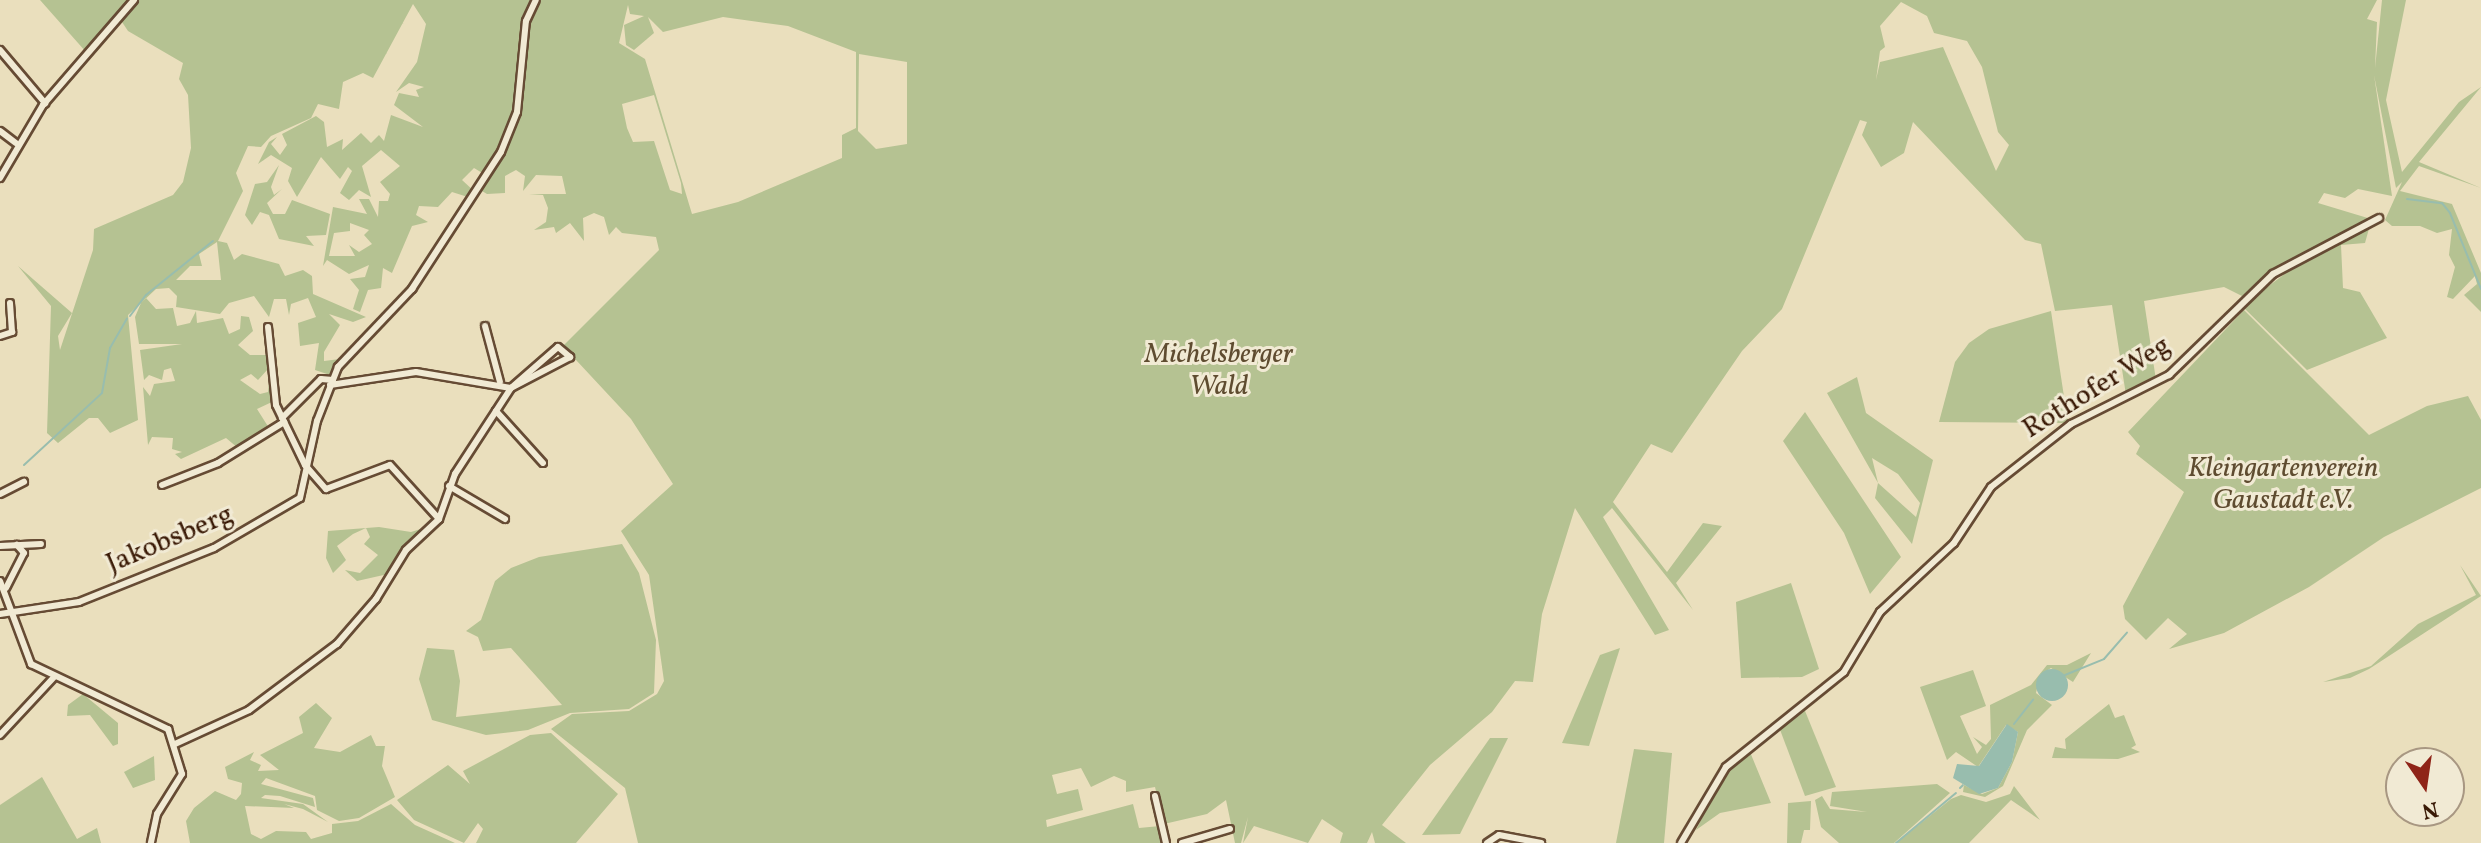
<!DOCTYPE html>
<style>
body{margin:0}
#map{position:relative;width:2481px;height:843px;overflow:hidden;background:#eadfbd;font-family:Vollkorn,serif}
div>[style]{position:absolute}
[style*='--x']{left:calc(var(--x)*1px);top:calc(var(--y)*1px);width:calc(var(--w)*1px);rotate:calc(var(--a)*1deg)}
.green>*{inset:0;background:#b5c292}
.water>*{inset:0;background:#98bdae}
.round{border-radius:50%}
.stream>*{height:2px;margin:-1px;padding:0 1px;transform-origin:1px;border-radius:1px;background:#98bdae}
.roads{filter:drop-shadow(2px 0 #664b34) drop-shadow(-2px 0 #664b34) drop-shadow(0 2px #664b34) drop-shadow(0 -2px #664b34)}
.minor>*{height:6px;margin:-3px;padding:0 3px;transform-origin:3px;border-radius:3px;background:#f1ead4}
span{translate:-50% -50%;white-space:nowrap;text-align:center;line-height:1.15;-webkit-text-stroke:6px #f1ead4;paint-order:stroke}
.park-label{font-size:28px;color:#5f4c30;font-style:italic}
.street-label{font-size:28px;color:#3a1a06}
.north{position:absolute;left:2385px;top:747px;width:80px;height:80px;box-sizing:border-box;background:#f1ead4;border:2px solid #a89782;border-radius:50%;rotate:167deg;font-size:22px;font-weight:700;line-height:32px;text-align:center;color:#3a1a06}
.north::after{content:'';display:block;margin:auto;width:28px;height:36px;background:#8f2418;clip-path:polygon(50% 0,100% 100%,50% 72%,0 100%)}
</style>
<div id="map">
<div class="green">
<i style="clip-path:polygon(evenodd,40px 0,2377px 0,2367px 19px,2377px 22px,2375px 68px,2382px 0,2406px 0,2386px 100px,2402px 172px,2459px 102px,2481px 87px,2419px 162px,2481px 188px,2419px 166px,2400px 191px,2452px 204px,2481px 273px,2481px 312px,2464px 295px,2477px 284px,2475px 276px,2453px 299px,2447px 297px,2455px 267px,2449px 255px,2452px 229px,2437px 233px,2420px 226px,2392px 226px,2385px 220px,2402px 182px,2420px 164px,2396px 188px,2374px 75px,2392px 196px,2358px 189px,2345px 198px,2324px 193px,2318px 203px,2371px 219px,2312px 248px,2244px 297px,2224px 287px,2144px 301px,2156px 380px,2126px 395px,2112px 305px,2055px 311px,2041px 244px,2025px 240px,1913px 122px,1904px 153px,1881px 167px,1862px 135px,1867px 122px,1860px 120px,1782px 309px,1742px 351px,1672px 453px,1651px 444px,1613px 502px,1667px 572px,1703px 523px,1722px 526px,1676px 583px,1693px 610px,1612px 508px,1603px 517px,1669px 630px,1655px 635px,1575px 508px,1542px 614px,1533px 682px,1515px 681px,1492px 712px,1430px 765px,1382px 825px,1406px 843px,1375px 843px,1372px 832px,1367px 843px,1340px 843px,1343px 833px,1322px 819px,1308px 843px,1254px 826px,1243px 843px,1248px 817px,1241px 843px,1235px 843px,1226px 800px,1207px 814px,1164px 824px,1155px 787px,1126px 792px,1126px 781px,1114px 776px,1091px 787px,1081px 768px,1052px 775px,1057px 794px,1078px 789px,1083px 810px,1046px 820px,1047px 827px,1133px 804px,1139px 828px,1160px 826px,1164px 843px,638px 843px,625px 788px,551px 729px,572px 714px,629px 711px,657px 694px,664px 681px,649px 575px,621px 531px,673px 484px,631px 419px,563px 346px,659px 250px,656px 237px,622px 233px,616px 227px,609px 235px,604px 217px,594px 213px,583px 218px,584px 241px,570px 223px,556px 233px,554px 227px,534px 230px,546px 222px,548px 208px,543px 195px,529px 194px,566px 194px,562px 176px,536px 175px,523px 191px,525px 176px,516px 170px,505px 176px,505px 193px,487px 194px,482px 191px,489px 177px,474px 168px,462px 180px,475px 192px,471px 198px,452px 192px,438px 207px,419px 206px,416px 215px,428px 222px,412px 226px,392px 273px,383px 268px,381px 288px,368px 290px,360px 312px,353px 309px,359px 290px,350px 279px,365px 277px,369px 265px,349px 274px,327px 260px,323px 266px,333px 207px,367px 214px,359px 199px,369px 199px,378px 217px,379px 201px,388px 201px,390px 194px,380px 182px,400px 166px,381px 150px,362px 166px,371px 197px,359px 190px,349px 200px,340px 193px,352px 171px,348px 167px,340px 179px,321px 157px,297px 197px,288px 181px,292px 168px,271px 155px,258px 164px,269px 142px,277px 137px,271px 144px,280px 155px,287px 145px,282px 134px,316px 116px,324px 122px,327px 147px,343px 139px,342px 150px,361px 133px,371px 143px,379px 135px,384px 141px,391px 115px,423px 127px,394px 105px,399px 93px,419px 97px,416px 90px,424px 87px,409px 83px,396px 92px,417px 62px,426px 24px,413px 4px,373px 78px,363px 73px,343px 82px,339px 109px,318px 104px,311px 118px,271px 136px,261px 147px,248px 146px,236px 173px,243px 191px,218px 241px,227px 243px,234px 260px,242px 254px,279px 264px,285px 276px,303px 270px,312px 276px,313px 294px,366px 317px,353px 322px,329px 314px,340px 325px,324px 352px,324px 361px,340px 359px,333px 376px,315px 370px,319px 343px,300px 346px,298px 323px,316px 317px,308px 298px,291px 304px,289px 315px,286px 299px,274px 299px,269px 317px,254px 296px,229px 303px,220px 314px,176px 307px,177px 296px,169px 288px,156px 289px,141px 303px,146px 298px,156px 309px,173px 308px,177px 326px,190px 323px,196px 311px,197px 323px,223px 318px,229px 334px,240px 329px,241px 316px,249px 317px,253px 331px,238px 345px,250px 355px,267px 355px,268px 369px,258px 380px,251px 374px,240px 380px,260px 394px,268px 392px,269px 382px,274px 401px,257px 409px,269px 428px,238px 448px,226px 438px,181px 459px,175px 454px,182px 452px,172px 449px,173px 438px,152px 437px,148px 445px,143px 387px,150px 396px,154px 384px,175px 381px,171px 368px,164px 370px,162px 380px,149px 375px,144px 380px,140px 350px,182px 344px,139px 344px,135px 317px,141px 303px,128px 315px,138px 420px,110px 433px,98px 418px,89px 418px,58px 443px,47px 433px,51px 306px,18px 266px,72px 313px,58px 336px,60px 350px,93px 250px,94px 229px,173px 195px,183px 182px,191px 148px,188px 95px,179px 79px,183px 63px,128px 31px,120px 19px,86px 52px,40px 0,1901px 2px,1927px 16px,1934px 33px,1967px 41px,1982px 67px,1998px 132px,2009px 145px,1996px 171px,1943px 47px,1880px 62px,1876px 80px,1880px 51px,1885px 47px,1880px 26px,1901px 2px,40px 0,628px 5px,630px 14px,644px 16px,624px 25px,626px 45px,634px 50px,654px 33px,648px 17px,663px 32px,723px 17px,788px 26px,856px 52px,856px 128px,842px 135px,842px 158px,738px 202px,692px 214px,645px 59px,619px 43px,628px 5px,40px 0,859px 54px,907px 62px,907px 144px,876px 149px,858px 131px,859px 54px,40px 0,654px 95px,681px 183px,682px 194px,670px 190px,654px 141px,633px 142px,627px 128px,622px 104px,654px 95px,40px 0,350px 223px,369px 230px,364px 235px,372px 244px,359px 252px,349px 245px,355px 256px,329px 256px,334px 233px,350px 231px,350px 223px,40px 0,217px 242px,221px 280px,176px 280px,190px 266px,202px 266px,199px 254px,217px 242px)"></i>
<i style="clip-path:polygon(279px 165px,271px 187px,274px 195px,282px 189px,267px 203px,273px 214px,285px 214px,292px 200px,330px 214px,326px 235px,306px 236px,314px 246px,279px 239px,269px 215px,260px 212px,252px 225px,245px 215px,255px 184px,267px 182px)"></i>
<i style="clip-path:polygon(2370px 225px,2365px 243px,2341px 245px,2343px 288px,2360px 292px,2387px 338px,2307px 370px,2242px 306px,2310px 255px)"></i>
<i style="clip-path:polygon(2244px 310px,2369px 435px,2427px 406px,2468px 396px,2481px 420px,2481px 488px,2384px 537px,2309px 587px,2224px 633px,2169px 649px,2187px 634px,2168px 618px,2146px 640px,2125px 619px,2123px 606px,2184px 492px,2136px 454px,2140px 446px,2128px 432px)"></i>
<i style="clip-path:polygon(2051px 311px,2068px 423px,1939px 422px,1955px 362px,1969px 343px,1989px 329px)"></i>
<i style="clip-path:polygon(evenodd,1857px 377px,1866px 413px,1933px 460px,1912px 544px,1875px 498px,1878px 483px,1827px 393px,1857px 377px,1872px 458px,1898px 474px,1920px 503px,1916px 517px,1878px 483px,1872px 458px)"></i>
<i style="clip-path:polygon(1805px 412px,1901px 557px,1870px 594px,1844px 533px,1783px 441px)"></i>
<i style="clip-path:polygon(379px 527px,411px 532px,427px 527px,388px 574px,357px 581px,345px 570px,360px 573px,378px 555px,364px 544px,370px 537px,366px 528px,353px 534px,337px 546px,346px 560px,333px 573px,326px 558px,328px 531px)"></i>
<i style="clip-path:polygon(622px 544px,639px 573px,656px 640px,654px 693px,629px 709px,570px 713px,528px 730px,486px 735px,432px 720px,419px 679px,427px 648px,454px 650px,460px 681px,456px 717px,562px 705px,511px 648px,483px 651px,478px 637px,466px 631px,481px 620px,495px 581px,511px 568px,539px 557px)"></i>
<i style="clip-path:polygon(2460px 565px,2481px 596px,2369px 669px,2350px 678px,2323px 682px,2371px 666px,2418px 624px,2476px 595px)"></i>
<i style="clip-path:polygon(1791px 583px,1819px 669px,1802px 677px,1741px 678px,1736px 602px)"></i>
<i style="clip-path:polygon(1620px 648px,1589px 746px,1562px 743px,1600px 655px)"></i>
<i style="clip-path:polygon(2091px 653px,2073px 682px,2051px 668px,2040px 675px,2036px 693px,2052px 705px,2027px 730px,2003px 786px,1985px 797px,1963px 792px,1964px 785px,1982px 794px,1998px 788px,2012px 762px,2018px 732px,2006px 725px,1978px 767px,1956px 752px,1947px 760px,1920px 687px,1973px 670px,1986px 706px,1960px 716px,1977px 754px,1982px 747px,1973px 737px,1986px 745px,1991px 739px,1990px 705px,2031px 685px,2047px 665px,2067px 665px)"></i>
<i style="clip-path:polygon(83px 694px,118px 723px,118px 744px,113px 746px,90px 715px,67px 716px,68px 705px)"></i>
<i style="clip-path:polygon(316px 703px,332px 718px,314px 748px,340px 752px,371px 735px,376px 746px,385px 746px,382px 766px,395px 797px,359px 818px,339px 821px,317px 810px,315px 796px,266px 778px,261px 784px,313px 798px,315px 807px,280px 796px,265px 795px,261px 798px,303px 804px,328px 822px,303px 809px,284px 804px,294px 808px,245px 806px,251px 834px,261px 839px,276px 831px,306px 832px,311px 839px,332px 833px,332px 824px,358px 821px,391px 804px,415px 825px,455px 843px,190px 843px,186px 821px,194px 808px,215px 791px,236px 800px,241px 794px,242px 783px,228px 779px,225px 767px,254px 752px,250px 760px,261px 765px,258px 771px,279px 770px,260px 755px,303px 733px,299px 717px)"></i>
<i style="clip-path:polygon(2109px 704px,2115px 718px,2124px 715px,2136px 745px,2131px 748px,2140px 752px,2118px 759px,2052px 758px,2055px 747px,2066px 749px,2065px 739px)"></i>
<i style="clip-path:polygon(1803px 706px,1836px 787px,1805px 796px,1779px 727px)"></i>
<i style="clip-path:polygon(551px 733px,618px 794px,576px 843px,476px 843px,483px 829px,478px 823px,464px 843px,414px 820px,397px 800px,448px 765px,470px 784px,463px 771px,530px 735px)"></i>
<i style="clip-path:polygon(1490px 738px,1508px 738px,1460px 834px,1422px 835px)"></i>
<i style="clip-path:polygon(1634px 749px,1672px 753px,1664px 843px,1616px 843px)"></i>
<i style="clip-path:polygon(1750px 752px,1771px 803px,1720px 813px,1696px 830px,1723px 776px)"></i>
<i style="clip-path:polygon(154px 756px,155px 780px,133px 788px,124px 772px)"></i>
<i style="clip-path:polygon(42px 777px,77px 839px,97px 828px,101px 843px,0 843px,0 805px)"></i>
<i style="clip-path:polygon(1937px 784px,1950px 793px,1894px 843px,1839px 843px,1821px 827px,1815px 800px,1822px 796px,1830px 809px,1867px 812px,1830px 806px,1832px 792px)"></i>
<i style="clip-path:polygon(2014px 786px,2040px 820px,2011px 800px,1969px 843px,1896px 843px,1951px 799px,1961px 795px,1986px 802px,2010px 794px)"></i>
<i style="clip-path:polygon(1811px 801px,1810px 830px,1804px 830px,1801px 843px,1787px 843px,1788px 803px)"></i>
</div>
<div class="water">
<i class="round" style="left:2036px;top:669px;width:32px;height:32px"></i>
<i style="clip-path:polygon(2007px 724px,2018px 732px,2012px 762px,1998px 788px,1979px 794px,1953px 778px,1957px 764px,1979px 766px)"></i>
</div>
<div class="stream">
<i style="--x:2407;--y:199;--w:35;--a:7"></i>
<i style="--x:2442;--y:203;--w:13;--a:51"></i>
<i style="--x:2450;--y:213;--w:82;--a:67.8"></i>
<i style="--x:130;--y:316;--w:26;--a:-53"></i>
<i style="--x:146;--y:295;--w:86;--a:-38.9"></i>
<i style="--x:24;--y:465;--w:106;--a:-42.7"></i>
<i style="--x:102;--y:393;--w:46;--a:-79.9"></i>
<i style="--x:110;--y:348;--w:34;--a:-60"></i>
<i style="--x:2065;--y:675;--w:42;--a:-22.3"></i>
<i style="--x:2104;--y:659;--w:35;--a:-49"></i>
<i style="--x:2014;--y:724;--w:31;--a:-52"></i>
<i style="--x:1960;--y:788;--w:4;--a:-45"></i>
<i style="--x:1896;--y:843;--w:78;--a:-39.8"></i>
</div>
<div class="roads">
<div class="minor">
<i style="--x:0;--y:50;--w:70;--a:49.7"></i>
<i style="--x:0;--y:131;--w:20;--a:37"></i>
<i style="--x:0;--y:178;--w:85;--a:-59.5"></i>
<i style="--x:43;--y:105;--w:139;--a:-49.1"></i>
<i style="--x:485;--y:326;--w:58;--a:75"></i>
<i style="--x:268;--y:327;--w:78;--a:84.1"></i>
<i style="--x:276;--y:405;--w:67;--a:64.2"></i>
<i style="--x:305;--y:465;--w:32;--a:49"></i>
<i style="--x:326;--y:489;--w:68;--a:-20.6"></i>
<i style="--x:390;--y:465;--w:73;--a:47.8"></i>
<i style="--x:0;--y:336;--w:13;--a:-18"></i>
<i style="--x:12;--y:332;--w:29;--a:-94"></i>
<i style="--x:330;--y:385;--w:87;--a:-8.6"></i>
<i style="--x:416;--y:372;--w:96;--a:9.6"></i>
<i style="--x:496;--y:411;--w:70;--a:47.9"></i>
<i style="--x:282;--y:418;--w:55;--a:-45"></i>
<i style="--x:321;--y:379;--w:12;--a:5"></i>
<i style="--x:162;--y:485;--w:60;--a:-21.4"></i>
<i style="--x:218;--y:463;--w:78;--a:-31.8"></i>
<i style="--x:449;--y:486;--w:65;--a:30.5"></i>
<i style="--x:0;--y:494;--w:27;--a:-27"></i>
<i style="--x:0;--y:546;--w:41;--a:-2.8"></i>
<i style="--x:0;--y:581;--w:89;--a:69.5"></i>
<i style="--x:31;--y:664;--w:152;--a:25.4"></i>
<i style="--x:168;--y:729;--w:47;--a:72.7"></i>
<i style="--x:182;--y:774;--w:47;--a:122"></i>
<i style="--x:157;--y:814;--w:30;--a:102"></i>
<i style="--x:6;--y:588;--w:39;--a:-63"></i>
<i style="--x:24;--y:553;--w:11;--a:-131"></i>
<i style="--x:0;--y:614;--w:80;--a:-8.6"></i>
<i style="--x:79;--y:602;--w:145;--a:-21.8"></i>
<i style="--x:214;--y:548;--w:99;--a:-30.2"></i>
<i style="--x:300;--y:498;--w:79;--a:-77.6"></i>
<i style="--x:317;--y:421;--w:58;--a:-68.7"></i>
<i style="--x:338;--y:367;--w:108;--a:-46.5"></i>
<i style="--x:412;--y:289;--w:163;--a:-57"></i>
<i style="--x:501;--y:152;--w:43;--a:-68.2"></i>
<i style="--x:517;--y:112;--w:91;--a:-84.4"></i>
<i style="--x:526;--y:21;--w:23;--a:-65"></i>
<i style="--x:0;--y:735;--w:79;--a:-47"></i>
<i style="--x:175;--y:744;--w:81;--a:-24.7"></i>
<i style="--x:249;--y:710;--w:110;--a:-36.9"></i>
<i style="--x:337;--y:644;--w:60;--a:-49.1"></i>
<i style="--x:376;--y:599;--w:57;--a:-58.5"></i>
<i style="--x:406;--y:550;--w:45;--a:-43.2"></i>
<i style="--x:439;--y:519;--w:48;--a:-70.4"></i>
<i style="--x:455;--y:474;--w:103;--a:-56.9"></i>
<i style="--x:511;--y:388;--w:62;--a:-41.1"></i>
<i style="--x:558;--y:347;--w:16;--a:40"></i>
<i style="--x:570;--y:357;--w:67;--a:152.3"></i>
<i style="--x:1155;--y:796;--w:48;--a:76.8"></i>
<i style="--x:1182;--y:843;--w:50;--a:-16.3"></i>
<i style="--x:1487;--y:843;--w:14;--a:-34"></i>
<i style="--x:1499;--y:835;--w:43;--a:10.8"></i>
<i style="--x:1681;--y:843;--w:88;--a:-59.4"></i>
<i style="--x:1726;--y:767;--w:151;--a:-38.8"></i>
<i style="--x:1844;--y:672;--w:70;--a:-59"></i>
<i style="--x:1880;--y:612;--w:101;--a:-43"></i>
<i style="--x:1954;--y:543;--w:67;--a:-56.5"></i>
<i style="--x:1991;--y:487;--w:102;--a:-38.2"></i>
<i style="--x:2071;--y:424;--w:110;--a:-26.6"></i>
<i style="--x:2169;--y:375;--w:145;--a:-44.2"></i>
<i style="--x:2273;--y:274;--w:120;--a:-27.8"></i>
</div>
</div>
<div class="park-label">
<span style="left:1219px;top:371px">Michelsberger<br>Wald</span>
<span style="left:2283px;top:485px">Kleingartenverein<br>Gaustadt e.V.</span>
</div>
<div class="street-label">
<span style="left:2097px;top:388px;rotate:-32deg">Rothofer Weg</span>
<span style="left:170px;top:540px;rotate:-23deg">Jakobsberg</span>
</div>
<div class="north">N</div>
</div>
